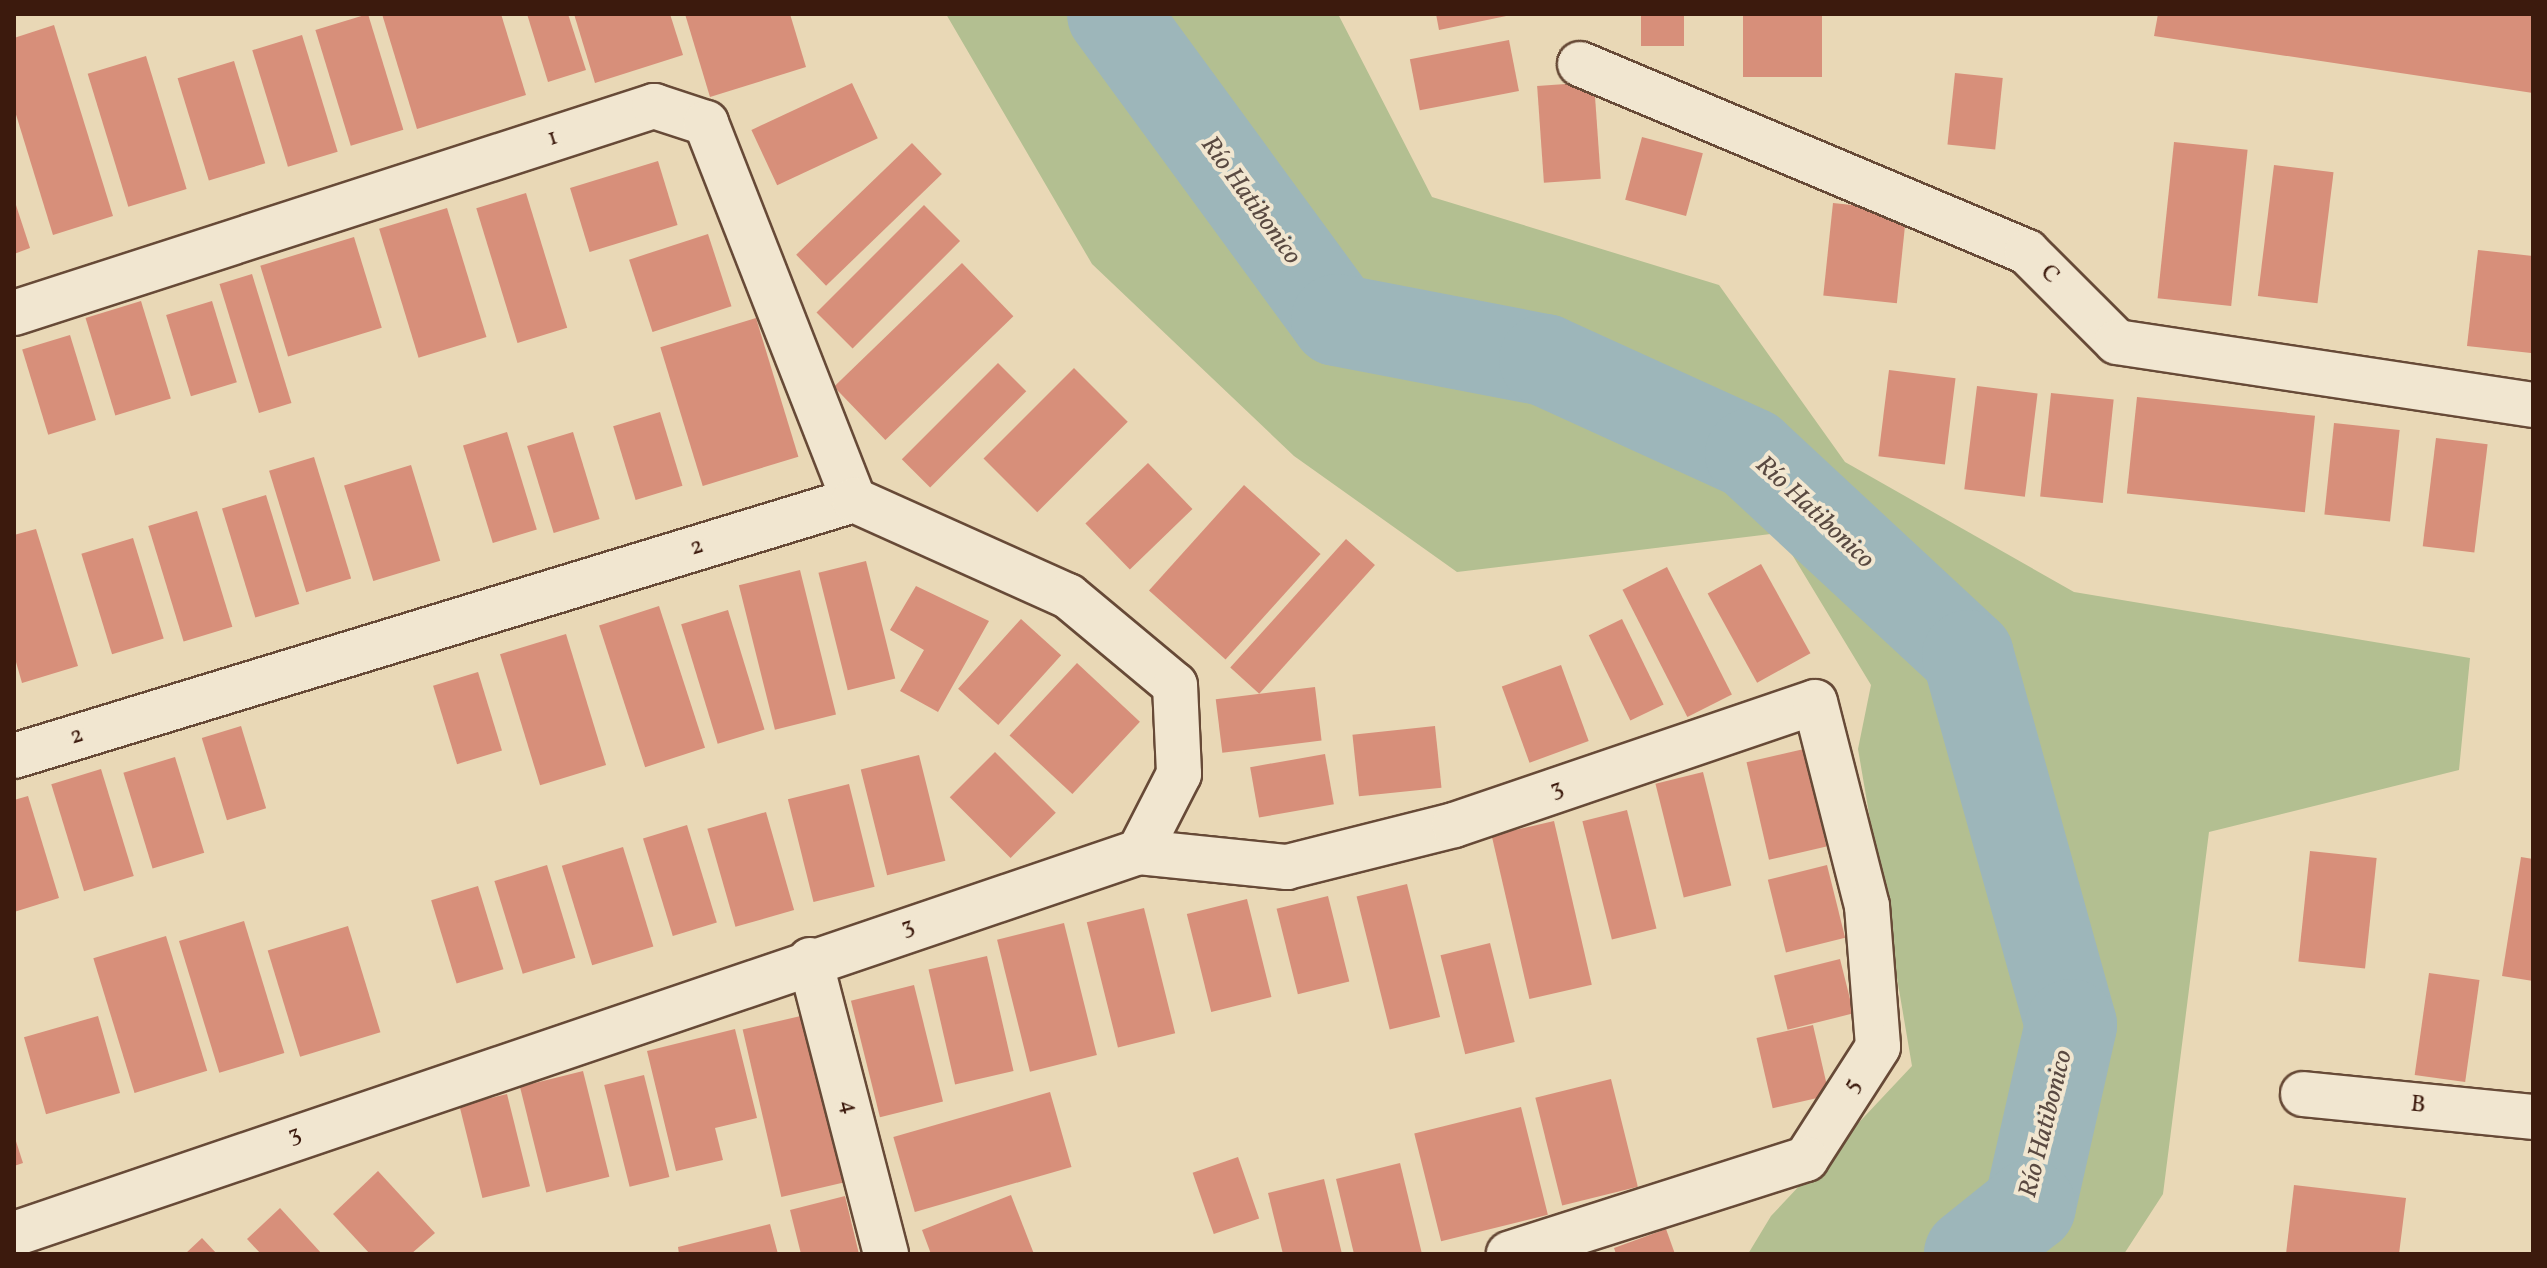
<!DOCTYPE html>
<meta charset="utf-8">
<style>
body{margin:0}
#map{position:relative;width:2547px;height:1268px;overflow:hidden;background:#e9d8b6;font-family:Vollkorn,serif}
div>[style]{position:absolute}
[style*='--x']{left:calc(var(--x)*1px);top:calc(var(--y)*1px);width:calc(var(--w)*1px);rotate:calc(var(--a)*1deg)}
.green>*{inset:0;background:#b3bf91}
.river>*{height:92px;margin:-46px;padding:0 46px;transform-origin:46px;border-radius:46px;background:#9db6ba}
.building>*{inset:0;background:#d78f7a;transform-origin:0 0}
.roads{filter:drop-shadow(2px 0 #674a37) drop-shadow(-2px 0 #674a37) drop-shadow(0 2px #674a37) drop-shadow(0 -2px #674a37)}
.minor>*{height:44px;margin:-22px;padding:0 22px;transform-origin:22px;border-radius:22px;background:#f1e6d0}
span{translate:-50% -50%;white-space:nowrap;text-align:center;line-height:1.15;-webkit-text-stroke:8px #f1e6d0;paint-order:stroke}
.street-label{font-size:24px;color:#3c1a0d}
.water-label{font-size:26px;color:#594941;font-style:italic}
.frame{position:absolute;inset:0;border:16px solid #3c1a0d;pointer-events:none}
</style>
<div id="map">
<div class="green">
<i style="clip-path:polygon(946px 14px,1338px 14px,1432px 197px,1719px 285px,1845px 462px,2074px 592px,2470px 658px,2459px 770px,2209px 832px,2163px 1194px,2124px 1254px,1748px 1254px,1771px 1216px,1912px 1066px,1858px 749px,1871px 685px,1779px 533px,1457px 572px,1294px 456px,1092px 264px)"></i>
</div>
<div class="river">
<i style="--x:1113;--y:14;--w:379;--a:53.8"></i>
<i style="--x:1337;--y:320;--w:212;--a:10.9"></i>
<i style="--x:1545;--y:360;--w:226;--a:24.5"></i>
<i style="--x:1751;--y:454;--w:296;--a:42.9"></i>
<i style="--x:1968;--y:656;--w:383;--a:74.4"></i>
<i style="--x:2071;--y:1025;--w:186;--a:102.8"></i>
<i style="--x:2030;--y:1206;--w:77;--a:141.3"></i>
</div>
<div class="building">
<i style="left:368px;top:14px;width:121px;height:55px;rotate:73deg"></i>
<i style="clip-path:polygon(382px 14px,501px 14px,526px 95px,417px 129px)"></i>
<i style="clip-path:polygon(527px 14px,568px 14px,586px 70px,548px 82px)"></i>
<i style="clip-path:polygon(574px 14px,670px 14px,683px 55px,595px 83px)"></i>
<i style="clip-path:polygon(685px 14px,790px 14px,806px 67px,710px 97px)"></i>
<i style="clip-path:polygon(1436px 14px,1510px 14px,1511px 15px,1439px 30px)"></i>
<i style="left:1641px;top:14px;width:43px;height:32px"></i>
<i style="left:1743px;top:14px;width:79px;height:63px"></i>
<i style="clip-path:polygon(2158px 14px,2533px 14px,2533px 93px,2154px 36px)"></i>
<i style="clip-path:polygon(54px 25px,113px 216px,53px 235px,14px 108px,14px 38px)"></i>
<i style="left:302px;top:35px;width:122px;height:52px;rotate:73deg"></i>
<i style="left:1509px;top:40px;width:52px;height:101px;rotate:79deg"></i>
<i style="left:146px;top:56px;width:139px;height:61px;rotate:73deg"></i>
<i style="left:234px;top:61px;width:107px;height:59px;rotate:73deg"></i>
<i style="left:1955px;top:73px;width:48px;height:72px;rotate:6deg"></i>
<i style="left:1594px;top:82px;width:97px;height:57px;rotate:86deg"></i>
<i style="left:852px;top:83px;width:61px;height:111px;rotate:65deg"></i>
<i style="left:1642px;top:137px;width:63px;height:65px;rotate:15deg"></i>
<i style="left:2174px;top:142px;width:74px;height:157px;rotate:6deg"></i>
<i style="left:912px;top:143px;width:43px;height:161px;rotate:46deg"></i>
<i style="left:658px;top:161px;width:67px;height:92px;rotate:73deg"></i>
<i style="left:2274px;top:165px;width:60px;height:132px;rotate:7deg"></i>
<i style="left:526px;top:193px;width:141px;height:52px;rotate:73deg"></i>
<i style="clip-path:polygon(14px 199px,30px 248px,14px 254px)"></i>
<i style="left:1833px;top:203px;width:74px;height:93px;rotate:6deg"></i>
<i style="left:924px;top:205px;width:51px;height:152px;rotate:45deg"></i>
<i style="left:447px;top:208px;width:135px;height:71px;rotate:73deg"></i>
<i style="left:708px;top:234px;width:76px;height:83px;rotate:72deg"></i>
<i style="left:354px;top:237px;width:95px;height:98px;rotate:73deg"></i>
<i style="clip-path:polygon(2478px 250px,2533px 256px,2531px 353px,2467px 346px)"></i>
<i style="left:962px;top:263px;width:74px;height:178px;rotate:46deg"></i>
<i style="left:252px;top:274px;width:135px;height:34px;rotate:73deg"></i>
<i style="left:141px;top:301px;width:102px;height:58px;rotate:73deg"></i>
<i style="left:212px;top:301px;width:85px;height:48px;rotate:73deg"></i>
<i style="left:756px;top:318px;width:145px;height:100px;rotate:73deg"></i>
<i style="left:70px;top:335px;width:89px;height:50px;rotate:73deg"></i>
<i style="left:998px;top:363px;width:40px;height:136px;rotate:45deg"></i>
<i style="left:1074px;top:368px;width:76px;height:128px;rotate:45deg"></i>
<i style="left:1889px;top:370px;width:67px;height:87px;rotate:7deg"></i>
<i style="left:1977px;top:386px;width:61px;height:104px;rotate:7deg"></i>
<i style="left:2051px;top:393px;width:63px;height:104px;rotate:6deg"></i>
<i style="left:2137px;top:397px;width:179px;height:97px;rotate:6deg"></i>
<i style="left:660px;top:412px;width:77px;height:49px;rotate:73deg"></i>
<i style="left:2334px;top:423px;width:66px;height:92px;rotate:6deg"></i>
<i style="left:507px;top:432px;width:102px;height:46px;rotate:73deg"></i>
<i style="left:573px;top:432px;width:91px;height:48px;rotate:73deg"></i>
<i style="left:2436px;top:438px;width:52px;height:109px;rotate:7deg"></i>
<i style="left:314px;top:457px;width:127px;height:47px;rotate:73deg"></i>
<i style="left:1148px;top:463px;width:64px;height:87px;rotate:46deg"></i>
<i style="left:411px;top:465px;width:100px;height:70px;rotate:73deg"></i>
<i style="left:1244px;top:485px;width:103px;height:142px;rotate:42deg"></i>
<i style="left:266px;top:495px;width:114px;height:46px;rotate:73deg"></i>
<i style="left:197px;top:511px;width:121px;height:51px;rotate:73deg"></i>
<i style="clip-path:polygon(36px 529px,78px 666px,22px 683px,14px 655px,14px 535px)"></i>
<i style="left:133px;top:538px;width:105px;height:54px;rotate:73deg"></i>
<i style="left:1346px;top:539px;width:39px;height:173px;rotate:42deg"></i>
<i style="left:866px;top:561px;width:121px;height:49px;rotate:76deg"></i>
<i style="left:1761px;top:564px;width:102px;height:61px;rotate:61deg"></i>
<i style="left:1667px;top:567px;width:143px;height:50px;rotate:63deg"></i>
<i style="left:800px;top:570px;width:149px;height:63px;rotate:76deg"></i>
<i style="clip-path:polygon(916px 586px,989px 621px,938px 712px,900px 691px,924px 650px,890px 630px)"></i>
<i style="left:659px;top:606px;width:149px;height:63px;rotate:72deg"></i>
<i style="left:728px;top:610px;width:125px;height:49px;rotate:73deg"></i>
<i style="left:1021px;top:619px;width:54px;height:94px;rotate:42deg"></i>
<i style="left:1622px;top:619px;width:95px;height:37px;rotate:64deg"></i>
<i style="left:566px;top:634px;width:137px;height:69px;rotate:73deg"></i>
<i style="left:1077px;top:663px;width:86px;height:99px;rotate:43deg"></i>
<i style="left:1561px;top:665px;width:81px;height:63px;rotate:70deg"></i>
<i style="left:478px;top:672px;width:82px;height:47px;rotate:73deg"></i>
<i style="left:1315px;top:687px;width:54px;height:100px;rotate:83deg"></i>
<i style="left:241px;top:726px;width:86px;height:41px;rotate:73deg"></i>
<i style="left:1435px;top:726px;width:62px;height:83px;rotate:84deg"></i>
<i style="left:1804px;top:749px;width:100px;height:59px;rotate:77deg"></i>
<i style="left:995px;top:752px;width:86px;height:64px;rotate:45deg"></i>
<i style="left:1325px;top:754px;width:51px;height:76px;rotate:80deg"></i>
<i style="left:919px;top:755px;width:109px;height:60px;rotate:76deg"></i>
<i style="left:175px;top:757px;width:100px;height:54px;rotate:73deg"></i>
<i style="left:101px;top:769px;width:112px;height:52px;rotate:73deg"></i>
<i style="left:1703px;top:772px;width:117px;height:49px;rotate:76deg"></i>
<i style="left:849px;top:784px;width:106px;height:63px;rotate:76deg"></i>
<i style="clip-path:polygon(28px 796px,59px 898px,14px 912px,14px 800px)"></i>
<i style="left:1627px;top:810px;width:122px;height:46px;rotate:76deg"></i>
<i style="left:766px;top:812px;width:102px;height:61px;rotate:74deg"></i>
<i style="left:1554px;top:821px;width:168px;height:64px;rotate:77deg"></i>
<i style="left:687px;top:825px;width:102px;height:46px;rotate:73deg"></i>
<i style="left:623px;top:847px;width:104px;height:64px;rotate:73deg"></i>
<i style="left:2310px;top:851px;width:67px;height:111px;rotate:6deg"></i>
<i style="clip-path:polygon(2521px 857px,2533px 859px,2533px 981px,2502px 976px)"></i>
<i style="left:547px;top:865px;width:97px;height:55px;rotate:73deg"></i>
<i style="left:1827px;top:865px;width:75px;height:61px;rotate:76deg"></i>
<i style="left:1407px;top:884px;width:137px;height:52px;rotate:76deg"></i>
<i style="left:478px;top:886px;width:87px;height:49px;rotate:73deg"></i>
<i style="left:1328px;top:896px;width:88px;height:53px;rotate:76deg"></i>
<i style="left:1247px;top:899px;width:101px;height:62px;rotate:76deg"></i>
<i style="left:1144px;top:908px;width:129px;height:59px;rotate:76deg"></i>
<i style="left:244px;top:921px;width:138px;height:68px;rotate:73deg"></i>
<i style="left:1064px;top:923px;width:136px;height:69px;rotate:76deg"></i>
<i style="left:348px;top:926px;width:111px;height:84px;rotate:73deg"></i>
<i style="left:166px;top:936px;width:141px;height:76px;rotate:73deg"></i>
<i style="left:1490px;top:943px;width:102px;height:51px;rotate:76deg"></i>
<i style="left:987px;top:956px;width:118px;height:60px;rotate:77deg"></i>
<i style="left:1840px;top:959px;width:56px;height:68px;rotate:76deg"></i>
<i style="left:2429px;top:973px;width:51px;height:103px;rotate:8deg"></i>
<i style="left:914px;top:985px;width:120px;height:65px;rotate:76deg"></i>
<i style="left:805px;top:1015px;width:172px;height:64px;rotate:77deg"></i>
<i style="left:98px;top:1016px;width:80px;height:77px;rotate:74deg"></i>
<i style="left:1813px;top:1025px;width:72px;height:58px;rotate:77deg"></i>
<i style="clip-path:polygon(735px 1029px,757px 1118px,715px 1128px,723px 1160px,676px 1171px,647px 1051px)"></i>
<i style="left:583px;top:1071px;width:109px;height:65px;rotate:76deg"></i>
<i style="left:644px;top:1075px;width:105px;height:41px;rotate:76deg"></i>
<i style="left:1611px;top:1079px;width:111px;height:78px;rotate:76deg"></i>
<i style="left:1050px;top:1092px;width:78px;height:163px;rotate:74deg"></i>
<i style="left:507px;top:1094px;width:95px;height:49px;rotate:76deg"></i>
<i style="left:1521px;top:1107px;width:111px;height:110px;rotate:76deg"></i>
<i style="clip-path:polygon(14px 1135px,23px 1163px,14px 1166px)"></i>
<i style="left:1238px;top:1157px;width:65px;height:48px;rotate:71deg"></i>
<i style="clip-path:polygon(1400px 1163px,1422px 1254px,1354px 1254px,1336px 1179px)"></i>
<i style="clip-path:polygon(378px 1171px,435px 1233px,411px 1254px,370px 1254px,333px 1214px)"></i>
<i style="clip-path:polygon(1324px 1179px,1342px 1254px,1283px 1254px,1268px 1193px)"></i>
<i style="clip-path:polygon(2294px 1185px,2406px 1198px,2399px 1254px,2286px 1254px)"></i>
<i style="clip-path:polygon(1011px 1195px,1034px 1254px,931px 1254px,922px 1230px)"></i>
<i style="clip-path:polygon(845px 1196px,859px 1254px,801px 1254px,790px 1210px)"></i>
<i style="clip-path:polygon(280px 1208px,322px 1254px,261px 1254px,247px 1239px)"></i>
<i style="clip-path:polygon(770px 1224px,778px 1254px,679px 1254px,678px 1247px)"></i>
<i style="clip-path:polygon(1666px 1229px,1675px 1254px,1616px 1254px,1614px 1248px)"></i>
<i style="clip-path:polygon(202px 1238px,217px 1254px,185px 1254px)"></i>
</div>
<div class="roads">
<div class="minor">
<i style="--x:1580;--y:64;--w:485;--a:22.8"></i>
<i style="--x:2027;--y:252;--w:127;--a:45"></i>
<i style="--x:2117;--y:342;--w:421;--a:8.6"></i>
<i style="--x:14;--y:313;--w:673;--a:-17.92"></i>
<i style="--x:654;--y:106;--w:55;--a:18.1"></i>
<i style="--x:706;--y:123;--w:405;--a:68.6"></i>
<i style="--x:14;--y:756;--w:878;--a:-16.95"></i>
<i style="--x:854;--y:500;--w:235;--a:24.2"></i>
<i style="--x:1068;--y:596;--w:139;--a:39.8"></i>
<i style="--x:1175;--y:685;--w:89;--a:87.4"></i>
<i style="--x:1179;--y:774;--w:88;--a:117.1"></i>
<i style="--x:810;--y:960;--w:304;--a:75.5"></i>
<i style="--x:2303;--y:1094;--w:231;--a:5.7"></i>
<i style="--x:14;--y:1234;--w:1188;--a:-18.76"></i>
<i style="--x:1139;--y:852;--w:149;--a:5.8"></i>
<i style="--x:1287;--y:867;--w:172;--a:-14.1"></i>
<i style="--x:1454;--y:825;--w:381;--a:-18.8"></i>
<i style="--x:1815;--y:702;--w:211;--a:75.7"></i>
<i style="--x:1867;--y:906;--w:141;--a:85.5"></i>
<i style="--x:1878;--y:1047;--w:133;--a:122.7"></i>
<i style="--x:1806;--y:1159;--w:312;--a:162.3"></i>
</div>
</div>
<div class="street-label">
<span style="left:553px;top:139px;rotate:-18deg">1</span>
<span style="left:2049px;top:275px;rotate:45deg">C</span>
<span style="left:697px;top:548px;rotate:-17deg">2</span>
<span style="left:77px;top:737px;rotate:-17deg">2</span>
<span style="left:1557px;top:790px;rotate:-19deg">3</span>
<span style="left:908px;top:928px;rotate:-18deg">3</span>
<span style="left:1853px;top:1086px;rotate:-57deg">5</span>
<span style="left:2418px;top:1106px;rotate:6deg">B</span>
<span style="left:848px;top:1107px;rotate:76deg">4</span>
<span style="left:295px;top:1136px;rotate:-19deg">3</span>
</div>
<div class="water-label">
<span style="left:1250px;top:201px;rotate:54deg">Río Hatibonico</span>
<span style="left:1814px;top:513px;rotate:43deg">Río Hatibonico</span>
<span style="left:2047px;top:1124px;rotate:-76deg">Río Hatibonico</span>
</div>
<div class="frame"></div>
</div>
